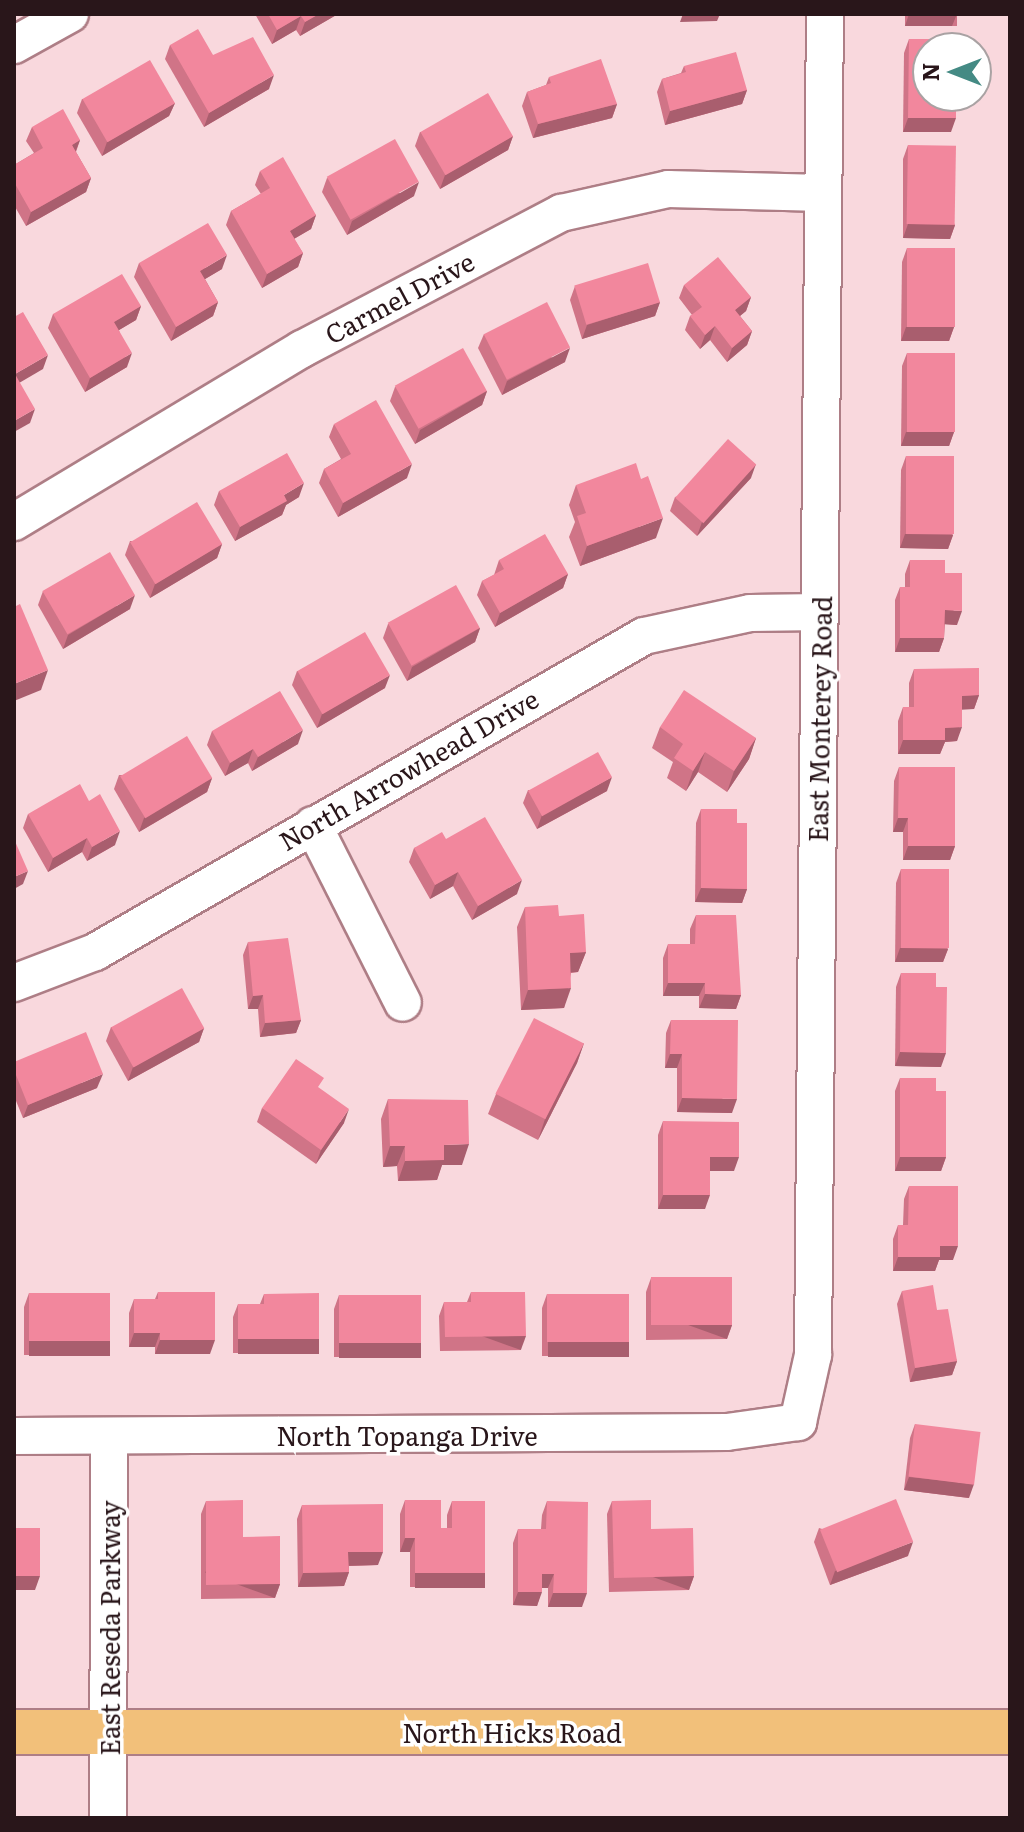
<!DOCTYPE html>
<style>
body{margin:0}
#map{position:relative;width:1024px;height:1832px;overflow:hidden;background:#f9d8dd;font-family:Literata,serif}
div>[style]{position:absolute}
[style*='--x']{left:calc(var(--x)*1px);top:calc(var(--y)*1px);width:calc(var(--w)*1px);rotate:calc(var(--a)*1deg)}
.roads{filter:drop-shadow(2px 0 #ae7e86) drop-shadow(-2px 0 #ae7e86) drop-shadow(0 2px #ae7e86) drop-shadow(0 -2px #ae7e86)}
.minor>*{height:36px;margin:-18px;padding:0 18px;transform-origin:18px;border-radius:18px;background:#fff}
.major>*{height:44px;margin:-22px;padding:0 22px;transform-origin:22px;border-radius:22px;background:#f2c07a}
.wall>*{inset:0;background:#d07487;transform-origin:0 0}
.shaded-wall>*{inset:0;background:#a95e6e;transform-origin:0 0}
.building>*{inset:0;background:#f2879d;transform-origin:0 0}
span{translate:-50% -50%;white-space:nowrap;text-align:center;line-height:1.15;-webkit-text-stroke:7px #fff;paint-order:stroke}
.street-label{font-size:26px;color:#29161a}
.frame{position:absolute;inset:0;border:16px solid #29161a;pointer-events:none}
.north{position:absolute;left:912px;top:32px;width:80px;height:80px;box-sizing:border-box;background:#fff;border:2px solid #a9a2a3;border-radius:50%;rotate:270deg;font-size:22px;font-weight:700;line-height:32px;text-align:center;color:#29161a}
.north::after{content:'';display:block;margin:auto;width:28px;height:36px;background:#448a84;clip-path:polygon(50% 0,100% 100%,50% 72%,0 100%)}
</style>
<div id="map">
<div class="roads">
<div class="minor">
<i style="--x:14;--y:45;--w:64;--a:-29"></i>
<i style="--x:14;--y:522;--w:336;--a:-31"></i>
<i style="--x:302;--y:349;--w:293;--a:-27.7"></i>
<i style="--x:561;--y:213;--w:110;--a:-12.6"></i>
<i style="--x:668;--y:189;--w:155;--a:1.5"></i>
<i style="--x:313;--y:825;--w:199;--a:63.2"></i>
<i style="--x:14;--y:983;--w:87;--a:-20.9"></i>
<i style="--x:95;--y:952;--w:633;--a:-29.92"></i>
<i style="--x:644;--y:636;--w:108;--a:-12.2"></i>
<i style="--x:750;--y:613;--w:70;--a:-0.8"></i>
<i style="--x:14;--y:1436;--w:713;--a:-0.32"></i>
<i style="--x:727;--y:1432;--w:72;--a:-8"></i>
<i style="--x:798;--y:1422;--w:69;--a:-77.4"></i>
<i style="--x:813;--y:1355;--w:1341;--a:-89.49"></i>
<i style="--x:108;--y:1818;--w:381;--a:-89.8"></i>
</div>
<div class="major">
<i style="--x:14;--y:1732;--w:996;--a:0"></i>
</div>
</div>
<div class="wall">
<i style="clip-path:polygon(255px 14px,338px 14px,300px 36px,296px 30px,272px 44px)"></i>
<i style="left:905px;top:14px;width:52px;height:12px"></i>
<i style="clip-path:polygon(909px 39px,951px 132px,903px 132px,904px 53px)"></i>
<i style="clip-path:polygon(170px 45px,213px 55px,269px 89px,204px 127px,165px 59px)"></i>
<i style="clip-path:polygon(684px 66px,747px 90px,742px 104px,665px 125px,657px 92px,662px 79px,681px 73px)"></i>
<i style="clip-path:polygon(549px 77px,617px 104px,612px 118px,533px 138px,522px 106px,527px 92px,546px 85px)"></i>
<i style="clip-path:polygon(82px 99px,175px 103px,169px 116px,102px 156px,77px 113px)"></i>
<i style="clip-path:polygon(32px 127px,80px 140px,76px 152px,91px 178px,86px 192px,26px 226px,14px 205px,14px 165px,34px 153px,26px 141px)"></i>
<i style="clip-path:polygon(420px 132px,513px 136px,508px 150px,440px 189px,415px 146px)"></i>
<i style="clip-path:polygon(908px 145px,955px 225px,950px 239px,903px 238px,903px 159px)"></i>
<i style="clip-path:polygon(260px 171px,316px 215px,311px 229px,294px 239px,303px 253px,298px 267px,262px 288px,226px 225px,231px 211px,261px 194px,255px 185px)"></i>
<i style="clip-path:polygon(327px 178px,414px 196px,347px 235px,322px 192px)"></i>
<i style="clip-path:polygon(907px 248px,954px 327px,949px 341px,901px 341px,902px 262px)"></i>
<i style="clip-path:polygon(139px 263px,222px 269px,205px 279px,218px 302px,213px 316px,171px 341px,134px 277px)"></i>
<i style="clip-path:polygon(684px 285px,751px 297px,746px 311px,740px 316px,752px 331px,747px 345px,727px 362px,710px 340px,700px 349px,685px 330px,690px 316px,692px 315px,679px 298px)"></i>
<i style="clip-path:polygon(575px 286px,660px 302px,655px 316px,582px 339px,570px 300px)"></i>
<i style="clip-path:polygon(141px 306px,136px 320px,119px 330px,127px 367px,85px 392px,48px 328px,53px 314px)"></i>
<i style="clip-path:polygon(484px 334px,565px 362px,502px 395px,478px 348px)"></i>
<i style="clip-path:polygon(907px 353px,954px 432px,949px 446px,901px 446px,902px 366px)"></i>
<i style="clip-path:polygon(395px 387px,487px 391px,482px 405px,415px 444px,390px 401px)"></i>
<i style="clip-path:polygon(334px 424px,407px 478px,338px 517px,319px 483px,324px 469px,341px 459px,329px 437px)"></i>
<i style="clip-path:polygon(906px 456px,953px 535px,948px 549px,900px 548px,901px 470px)"></i>
<i style="clip-path:polygon(751px 478px,697px 536px,670px 511px,675px 497px)"></i>
<i style="clip-path:polygon(576px 485px,656px 538px,580px 566px,569px 537px,575px 522px,569px 505px)"></i>
<i style="clip-path:polygon(219px 491px,299px 497px,286px 505px,282px 515px,235px 541px,214px 505px)"></i>
<i style="clip-path:polygon(130px 541px,222px 544px,217px 558px,150px 598px,125px 555px)"></i>
<i style="clip-path:polygon(499px 560px,568px 574px,563px 588px,495px 627px,477px 595px,482px 581px,494px 575px)"></i>
<i style="clip-path:polygon(910px 560px,945px 573px,957px 625px,945px 624px,944px 638px,939px 652px,895px 652px,895px 600px,900px 587px,905px 587px,905px 574px)"></i>
<i style="clip-path:polygon(43px 591px,130px 609px,63px 649px,38px 605px)"></i>
<i style="clip-path:polygon(388px 624px,480px 628px,475px 642px,407px 681px,383px 638px)"></i>
<i style="clip-path:polygon(914px 669px,979px 695px,974px 709px,962px 709px,957px 741px,945px 742px,940px 754px,898px 754px,898px 721px,903px 707px,909px 707px,909px 683px)"></i>
<i style="clip-path:polygon(297px 671px,385px 688px,317px 728px,292px 685px)"></i>
<i style="clip-path:polygon(660px 727px,756px 738px,749px 759px,727px 792px,698px 772px,686px 791px,667px 778px,673px 762px,652px 748px)"></i>
<i style="clip-path:polygon(212px 731px,298px 744px,252px 771px,248px 763px,225px 776px,207px 745px)"></i>
<i style="clip-path:polygon(899px 767px,955px 846px,950px 860px,903px 860px,903px 832px,893px 832px,894px 781px)"></i>
<i style="clip-path:polygon(119px 775px,212px 778px,207px 792px,139px 832px,114px 789px)"></i>
<i style="clip-path:polygon(528px 790px,607px 791px,537px 829px,523px 803px)"></i>
<i style="clip-path:polygon(701px 809px,737px 823px,747px 889px,742px 903px,695px 902px,696px 823px)"></i>
<i style="clip-path:polygon(28px 814px,115px 845px,87px 861px,82px 852px,48px 872px,23px 828px)"></i>
<i style="clip-path:polygon(446px 839px,517px 894px,472px 920px,453px 886px,430px 899px,409px 862px,414px 848px)"></i>
<i style="clip-path:polygon(901px 869px,948px 949px,943px 962px,895px 962px,896px 883px)"></i>
<i style="clip-path:polygon(525px 907px,559px 916px,586px 952px,578px 972px,571px 973px,564px 1008px,521px 1010px,517px 927px)"></i>
<i style="clip-path:polygon(696px 915px,741px 995px,736px 1009px,699px 1008px,699px 996px,663px 996px,663px 958px,668px 944px,690px 944px,690px 929px)"></i>
<i style="clip-path:polygon(248px 942px,301px 1020px,296px 1033px,260px 1037px,258px 1009px,248px 1009px,243px 955px)"></i>
<i style="clip-path:polygon(901px 973px,936px 987px,941px 1067px,895px 1066px,896px 987px)"></i>
<i style="clip-path:polygon(671px 1020px,732px 1113px,677px 1112px,677px 1068px,665px 1068px,666px 1033px)"></i>
<i style="clip-path:polygon(111px 1027px,204px 1028px,199px 1042px,128px 1081px,106px 1041px)"></i>
<i style="clip-path:polygon(584px 1043px,577px 1063px,538px 1140px,488px 1114px,496px 1094px)"></i>
<i style="clip-path:polygon(14px 1062px,97px 1088px,23px 1118px,14px 1096px)"></i>
<i style="clip-path:polygon(900px 1078px,936px 1091px,946px 1157px,941px 1171px,895px 1171px,895px 1091px)"></i>
<i style="clip-path:polygon(388px 1099px,462px 1165px,442px 1165px,437px 1180px,398px 1181px,397px 1166px,383px 1167px,381px 1119px)"></i>
<i style="clip-path:polygon(262px 1108px,344px 1123px,316px 1164px,257px 1122px)"></i>
<i style="clip-path:polygon(663px 1121px,734px 1171px,710px 1171px,705px 1209px,658px 1209px,658px 1135px)"></i>
<i style="clip-path:polygon(909px 1186px,953px 1260px,939px 1260px,935px 1271px,893px 1271px,893px 1239px,898px 1225px,903px 1225px,904px 1199px)"></i>
<i style="clip-path:polygon(651px 1278px,732px 1325px,727px 1339px,646px 1340px,646px 1292px)"></i>
<i style="clip-path:polygon(902px 1291px,937px 1310px,957px 1361px,952px 1375px,910px 1382px,897px 1304px)"></i>
<i style="clip-path:polygon(158px 1292px,210px 1354px,155px 1354px,155px 1347px,129px 1347px,129px 1313px,134px 1299px,155px 1299px)"></i>
<i style="clip-path:polygon(471px 1292px,521px 1350px,440px 1351px,439px 1316px,444px 1302px,467px 1302px)"></i>
<i style="clip-path:polygon(29px 1293px,110px 1341px,105px 1355px,24px 1355px,24px 1307px)"></i>
<i style="clip-path:polygon(264px 1294px,319px 1339px,314px 1353px,233px 1353px,233px 1317px,238px 1304px,260px 1304px)"></i>
<i style="clip-path:polygon(547px 1294px,629px 1342px,624px 1356px,542px 1356px,542px 1308px)"></i>
<i style="clip-path:polygon(339px 1295px,421px 1343px,416px 1357px,334px 1357px,334px 1309px)"></i>
<i style="clip-path:polygon(915px 1424px,969px 1498px,904px 1490px,910px 1438px)"></i>
<i style="clip-path:polygon(405px 1500px,441px 1528px,447px 1528px,447px 1515px,452px 1501px,485px 1573px,480px 1587px,410px 1587px,410px 1552px,400px 1552px,400px 1514px)"></i>
<i style="clip-path:polygon(206px 1501px,243px 1537px,280px 1584px,275px 1598px,201px 1599px,201px 1514px)"></i>
<i style="clip-path:polygon(547px 1501px,582px 1607px,548px 1607px,548px 1588px,542px 1588px,537px 1606px,513px 1605px,513px 1543px,518px 1529px,541px 1529px,542px 1515px)"></i>
<i style="clip-path:polygon(612px 1501px,651px 1529px,694px 1576px,689px 1590px,609px 1592px,607px 1514px)"></i>
<i style="clip-path:polygon(302px 1505px,378px 1565px,349px 1566px,349px 1572px,344px 1586px,298px 1587px,297px 1519px)"></i>
<i style="clip-path:polygon(819px 1528px,908px 1556px,830px 1585px,814px 1542px)"></i>
</div>
<div class="shaded-wall">
<i style="clip-path:polygon(319px 14px,338px 14px,300px 36px,305px 22px)"></i>
<i style="clip-path:polygon(683px 14px,720px 14px,717px 21px,680px 22px)"></i>
<i style="clip-path:polygon(909px 14px,957px 14px,952px 26px,905px 26px)"></i>
<i style="clip-path:polygon(301px 16px,296px 30px,272px 44px,277px 30px)"></i>
<i style="clip-path:polygon(274px 75px,269px 89px,204px 127px,209px 113px)"></i>
<i style="clip-path:polygon(747px 90px,742px 104px,665px 125px,670px 111px)"></i>
<i style="clip-path:polygon(175px 103px,169px 116px,102px 156px,107px 142px)"></i>
<i style="clip-path:polygon(617px 104px,612px 118px,533px 138px,538px 124px)"></i>
<i style="clip-path:polygon(908px 118px,956px 118px,951px 132px,903px 132px)"></i>
<i style="clip-path:polygon(513px 136px,508px 150px,440px 189px,445px 175px)"></i>
<i style="clip-path:polygon(80px 140px,75px 153px,72px 145px)"></i>
<i style="clip-path:polygon(91px 178px,86px 192px,26px 226px,31px 212px)"></i>
<i style="clip-path:polygon(419px 182px,414px 196px,347px 235px,352px 221px)"></i>
<i style="clip-path:polygon(316px 215px,311px 229px,285px 244px,290px 231px)"></i>
<i style="clip-path:polygon(908px 224px,955px 225px,950px 239px,903px 238px)"></i>
<i style="clip-path:polygon(303px 253px,298px 267px,262px 288px,267px 274px)"></i>
<i style="clip-path:polygon(227px 255px,222px 269px,195px 285px,200px 271px)"></i>
<i style="clip-path:polygon(751px 297px,746px 311px,730px 324px,735px 310px)"></i>
<i style="clip-path:polygon(218px 302px,213px 316px,171px 341px,176px 327px)"></i>
<i style="clip-path:polygon(660px 302px,655px 316px,582px 339px,587px 325px)"></i>
<i style="clip-path:polygon(141px 306px,136px 320px,109px 336px,114px 322px)"></i>
<i style="clip-path:polygon(715px 326px,710px 340px,700px 349px,705px 335px)"></i>
<i style="clip-path:polygon(906px 327px,954px 327px,949px 341px,901px 341px)"></i>
<i style="clip-path:polygon(752px 331px,747px 345px,727px 362px,732px 348px)"></i>
<i style="clip-path:polygon(570px 348px,565px 362px,502px 395px,507px 381px)"></i>
<i style="clip-path:polygon(132px 353px,127px 367px,85px 392px,90px 378px)"></i>
<i style="clip-path:polygon(48px 355px,43px 369px,14px 386px,15px 374px)"></i>
<i style="clip-path:polygon(487px 391px,482px 405px,415px 444px,420px 430px)"></i>
<i style="clip-path:polygon(35px 409px,30px 423px,14px 432px,14px 421px)"></i>
<i style="clip-path:polygon(906px 432px,954px 432px,949px 446px,901px 446px)"></i>
<i style="clip-path:polygon(412px 464px,407px 478px,338px 517px,343px 503px)"></i>
<i style="clip-path:polygon(756px 464px,751px 478px,697px 536px,702px 522px)"></i>
<i style="clip-path:polygon(304px 483px,299px 497px,286px 505px,282px 515px,235px 541px,240px 527px,284px 495px)"></i>
<i style="clip-path:polygon(663px 518px,656px 538px,580px 566px,587px 546px)"></i>
<i style="clip-path:polygon(905px 534px,953px 535px,948px 549px,900px 548px)"></i>
<i style="clip-path:polygon(222px 544px,217px 558px,150px 598px,155px 584px)"></i>
<i style="clip-path:polygon(568px 574px,563px 588px,495px 627px,500px 613px)"></i>
<i style="clip-path:polygon(135px 595px,130px 609px,63px 649px,68px 635px)"></i>
<i style="clip-path:polygon(945px 610px,962px 611px,957px 625px,940px 624px)"></i>
<i style="clip-path:polygon(480px 628px,475px 642px,407px 681px,412px 667px)"></i>
<i style="clip-path:polygon(900px 638px,944px 638px,939px 652px,895px 652px)"></i>
<i style="clip-path:polygon(48px 670px,41px 690px,14px 701px,14px 684px)"></i>
<i style="clip-path:polygon(390px 675px,385px 688px,317px 728px,322px 714px)"></i>
<i style="clip-path:polygon(979px 695px,974px 709px,957px 710px,962px 696px)"></i>
<i style="clip-path:polygon(962px 727px,957px 741px,945px 742px,940px 754px,898px 754px,903px 740px,945px 728px)"></i>
<i style="clip-path:polygon(303px 730px,298px 744px,252px 771px,258px 757px)"></i>
<i style="clip-path:polygon(756px 738px,749px 759px,727px 792px,734px 771px)"></i>
<i style="clip-path:polygon(253px 749px,248px 763px,225px 776px,230px 763px)"></i>
<i style="clip-path:polygon(705px 752px,698px 772px,686px 791px,693px 771px)"></i>
<i style="clip-path:polygon(612px 777px,607px 791px,537px 829px,542px 815px)"></i>
<i style="clip-path:polygon(212px 778px,207px 792px,139px 832px,144px 818px)"></i>
<i style="clip-path:polygon(898px 818px,908px 818px,903px 832px,893px 832px)"></i>
<i style="clip-path:polygon(120px 831px,115px 845px,87px 861px,92px 847px)"></i>
<i style="clip-path:polygon(87px 838px,82px 852px,48px 872px,53px 858px)"></i>
<i style="clip-path:polygon(908px 846px,955px 846px,950px 860px,903px 860px)"></i>
<i style="clip-path:polygon(28px 871px,23px 884px,14px 889px,14px 877px)"></i>
<i style="clip-path:polygon(458px 872px,453px 886px,430px 899px,435px 885px)"></i>
<i style="clip-path:polygon(522px 880px,517px 894px,472px 920px,478px 906px)"></i>
<i style="clip-path:polygon(701px 888px,747px 889px,742px 903px,695px 902px)"></i>
<i style="clip-path:polygon(900px 948px,948px 949px,943px 962px,895px 962px)"></i>
<i style="clip-path:polygon(586px 952px,578px 972px,562px 973px,570px 953px)"></i>
<i style="clip-path:polygon(668px 983px,705px 983px,699px 996px,663px 996px)"></i>
<i style="clip-path:polygon(571px 988px,564px 1008px,521px 1010px,528px 990px)"></i>
<i style="clip-path:polygon(705px 994px,741px 995px,736px 1009px,699px 1008px)"></i>
<i style="clip-path:polygon(263px 995px,258px 1009px,248px 1009px,253px 996px)"></i>
<i style="clip-path:polygon(301px 1020px,296px 1033px,260px 1037px,265px 1023px)"></i>
<i style="clip-path:polygon(204px 1028px,199px 1042px,128px 1081px,133px 1067px)"></i>
<i style="clip-path:polygon(584px 1043px,577px 1063px,538px 1140px,545px 1119px)"></i>
<i style="clip-path:polygon(900px 1052px,946px 1053px,941px 1067px,895px 1066px)"></i>
<i style="clip-path:polygon(670px 1054px,682px 1054px,677px 1068px,665px 1068px)"></i>
<i style="clip-path:polygon(103px 1074px,97px 1088px,23px 1118px,28px 1105px)"></i>
<i style="clip-path:polygon(682px 1098px,737px 1099px,732px 1113px,677px 1112px)"></i>
<i style="clip-path:polygon(349px 1109px,344px 1123px,316px 1164px,321px 1150px)"></i>
<i style="clip-path:polygon(469px 1144px,462px 1165px,442px 1165px,437px 1180px,398px 1181px,405px 1161px,444px 1145px)"></i>
<i style="clip-path:polygon(390px 1146px,405px 1146px,397px 1166px,383px 1167px)"></i>
<i style="clip-path:polygon(710px 1157px,739px 1157px,734px 1171px,705px 1171px)"></i>
<i style="clip-path:polygon(900px 1157px,946px 1157px,941px 1171px,895px 1171px)"></i>
<i style="clip-path:polygon(663px 1195px,710px 1195px,705px 1209px,658px 1209px)"></i>
<i style="clip-path:polygon(940px 1246px,958px 1246px,953px 1260px,939px 1260px,935px 1271px,893px 1271px,898px 1257px)"></i>
<i style="left:732px;top:1325px;width:15px;height:81px;rotate:110deg"></i>
<i style="clip-path:polygon(134px 1333px,160px 1333px,155px 1347px,129px 1347px)"></i>
<i style="left:526px;top:1336px;width:15px;height:81px;rotate:110deg"></i>
<i style="left:238px;top:1339px;width:81px;height:15px"></i>
<i style="clip-path:polygon(160px 1340px,215px 1340px,210px 1354px,155px 1354px)"></i>
<i style="left:29px;top:1341px;width:81px;height:15px"></i>
<i style="left:548px;top:1342px;width:81px;height:15px"></i>
<i style="left:339px;top:1343px;width:82px;height:15px"></i>
<i style="clip-path:polygon(957px 1361px,952px 1375px,910px 1382px,915px 1368px)"></i>
<i style="clip-path:polygon(909px 1477px,974px 1484px,969px 1498px,904px 1490px)"></i>
<i style="clip-path:polygon(405px 1538px,415px 1538px,410px 1552px,400px 1552px)"></i>
<i style="clip-path:polygon(913px 1542px,908px 1556px,830px 1585px,835px 1571px)"></i>
<i style="clip-path:polygon(348px 1552px,383px 1552px,378px 1565px,343px 1566px)"></i>
<i style="clip-path:polygon(349px 1572px,344px 1586px,298px 1587px,303px 1573px)"></i>
<i style="left:415px;top:1573px;width:70px;height:15px"></i>
<i style="clip-path:polygon(542px 1574px,554px 1574px,548px 1588px,537px 1588px)"></i>
<i style="clip-path:polygon(14px 1576px,40px 1576px,35px 1590px,14px 1590px)"></i>
<i style="left:694px;top:1576px;width:15px;height:80px;rotate:110deg"></i>
<i style="left:280px;top:1584px;width:15px;height:74px;rotate:110deg"></i>
<i style="clip-path:polygon(518px 1592px,542px 1592px,537px 1606px,513px 1605px)"></i>
<i style="clip-path:polygon(553px 1593px,587px 1593px,582px 1607px,548px 1607px)"></i>
</div>
<div class="building">
<i style="clip-path:polygon(268px 14px,319px 14px,305px 22px,301px 16px,277px 30px)"></i>
<i style="clip-path:polygon(198px 29px,213px 55px,253px 37px,274px 75px,209px 113px,170px 45px)"></i>
<i style="clip-path:polygon(909px 39px,957px 39px,957px 48px,928px 48px,928px 96px,956px 96px,956px 118px,908px 118px)"></i>
<i style="clip-path:polygon(736px 52px,747px 90px,670px 111px,662px 79px,686px 72px,684px 66px)"></i>
<i style="clip-path:polygon(601px 59px,617px 104px,538px 124px,527px 92px,551px 83px,549px 77px)"></i>
<i style="left:150px;top:60px;width:50px;height:78px;rotate:60deg"></i>
<i style="left:488px;top:93px;width:50px;height:78px;rotate:60deg"></i>
<i style="clip-path:polygon(63px 109px,80px 140px,72px 145px,91px 178px,31px 212px,14px 182px,14px 165px,43px 148px,32px 127px)"></i>
<i style="left:395px;top:139px;width:49px;height:78px;rotate:61deg"></i>
<i style="left:908px;top:145px;width:48px;height:79px;rotate:1deg"></i>
<i style="clip-path:polygon(283px 157px,316px 215px,290px 231px,303px 253px,267px 274px,231px 211px,270px 188px,260px 171px)"></i>
<i style="clip-path:polygon(208px 223px,227px 255px,200px 271px,218px 302px,176px 327px,139px 263px)"></i>
<i style="left:907px;top:248px;width:48px;height:79px"></i>
<i style="clip-path:polygon(718px 257px,751px 297px,735px 310px,752px 331px,732px 348px,715px 326px,705px 335px,690px 316px,702px 307px,684px 285px)"></i>
<i style="left:648px;top:263px;width:41px;height:77px;rotate:73deg"></i>
<i style="clip-path:polygon(122px 274px,141px 306px,114px 322px,132px 353px,90px 378px,53px 314px)"></i>
<i style="left:547px;top:302px;width:51px;height:71px;rotate:63deg"></i>
<i style="clip-path:polygon(23px 312px,48px 355px,15px 374px,35px 409px,14px 421px,14px 317px)"></i>
<i style="left:463px;top:348px;width:49px;height:78px;rotate:61deg"></i>
<i style="left:907px;top:353px;width:48px;height:79px"></i>
<i style="clip-path:polygon(376px 400px,412px 464px,343px 503px,324px 469px,351px 454px,334px 424px)"></i>
<i style="left:728px;top:439px;width:38px;height:79px;rotate:42deg"></i>
<i style="clip-path:polygon(287px 453px,304px 483px,284px 495px,287px 501px,240px 527px,219px 491px)"></i>
<i style="left:906px;top:456px;width:48px;height:78px"></i>
<i style="clip-path:polygon(636px 463px,641px 479px,648px 476px,663px 518px,587px 546px,577px 516px,586px 513px,576px 485px)"></i>
<i style="left:197px;top:502px;width:49px;height:78px;rotate:59deg"></i>
<i style="clip-path:polygon(545px 534px,568px 574px,500px 613px,482px 581px,504px 569px,499px 560px)"></i>
<i style="left:110px;top:552px;width:50px;height:78px;rotate:60deg"></i>
<i style="clip-path:polygon(910px 560px,945px 560px,945px 573px,962px 573px,962px 611px,945px 610px,944px 638px,900px 638px,900px 587px,910px 587px)"></i>
<i style="left:456px;top:585px;width:49px;height:78px;rotate:61deg"></i>
<i style="clip-path:polygon(20px 604px,48px 670px,14px 684px,14px 607px)"></i>
<i style="left:365px;top:632px;width:50px;height:78px;rotate:60deg"></i>
<i style="clip-path:polygon(979px 668px,979px 695px,962px 696px,962px 727px,945px 728px,945px 740px,903px 740px,903px 707px,914px 707px,914px 669px)"></i>
<i style="clip-path:polygon(684px 690px,756px 738px,734px 771px,705px 752px,693px 771px,674px 758px,683px 744px,660px 727px)"></i>
<i style="clip-path:polygon(280px 691px,303px 730px,258px 757px,253px 749px,230px 763px,212px 731px)"></i>
<i style="left:187px;top:736px;width:49px;height:78px;rotate:59deg"></i>
<i style="left:598px;top:752px;width:29px;height:80px;rotate:61deg"></i>
<i style="clip-path:polygon(899px 767px,955px 767px,955px 846px,908px 846px,908px 818px,898px 818px)"></i>
<i style="clip-path:polygon(80px 784px,89px 801px,100px 794px,120px 831px,92px 847px,87px 838px,53px 858px,28px 814px)"></i>
<i style="clip-path:polygon(701px 809px,737px 809px,737px 823px,747px 823px,747px 889px,701px 888px)"></i>
<i style="clip-path:polygon(485px 817px,522px 880px,478px 906px,458px 872px,435px 885px,414px 848px,442px 832px,446px 839px)"></i>
<i style="clip-path:polygon(14px 839px,28px 871px,14px 877px)"></i>
<i style="left:901px;top:869px;width:48px;height:79px"></i>
<i style="clip-path:polygon(558px 905px,559px 916px,584px 914px,586px 952px,570px 953px,571px 988px,528px 990px,525px 907px)"></i>
<i style="clip-path:polygon(696px 915px,736px 915px,741px 995px,705px 994px,705px 983px,668px 983px,668px 944px,695px 944px)"></i>
<i style="clip-path:polygon(288px 938px,301px 1020px,265px 1023px,263px 995px,253px 996px,248px 942px)"></i>
<i style="clip-path:polygon(901px 973px,936px 973px,936px 987px,947px 987px,946px 1053px,900px 1052px)"></i>
<i style="left:182px;top:988px;width:46px;height:81px;rotate:61deg"></i>
<i style="left:534px;top:1018px;width:56px;height:85px;rotate:27deg"></i>
<i style="clip-path:polygon(671px 1020px,738px 1020px,737px 1099px,682px 1098px,682px 1054px,670px 1054px)"></i>
<i style="clip-path:polygon(86px 1032px,103px 1074px,28px 1105px,14px 1070px,14px 1062px)"></i>
<i style="clip-path:polygon(296px 1059px,324px 1078px,318px 1087px,349px 1109px,321px 1150px,262px 1108px)"></i>
<i style="clip-path:polygon(900px 1078px,936px 1078px,936px 1091px,946px 1091px,946px 1157px,900px 1157px)"></i>
<i style="clip-path:polygon(388px 1099px,468px 1100px,469px 1144px,444px 1145px,444px 1160px,405px 1161px,405px 1146px,390px 1146px)"></i>
<i style="clip-path:polygon(663px 1121px,739px 1122px,739px 1157px,710px 1157px,710px 1195px,663px 1195px)"></i>
<i style="clip-path:polygon(909px 1186px,958px 1186px,958px 1246px,940px 1246px,940px 1257px,898px 1257px,898px 1225px,908px 1225px)"></i>
<i style="left:732px;top:1277px;width:48px;height:81px;rotate:90deg"></i>
<i style="clip-path:polygon(933px 1285px,937px 1310px,948px 1309px,957px 1361px,915px 1368px,902px 1291px)"></i>
<i style="clip-path:polygon(158px 1292px,215px 1292px,215px 1340px,160px 1340px,160px 1333px,134px 1333px,134px 1299px,158px 1299px)"></i>
<i style="clip-path:polygon(471px 1292px,525px 1292px,526px 1336px,445px 1337px,444px 1302px,471px 1302px)"></i>
<i style="left:29px;top:1293px;width:81px;height:48px"></i>
<i style="clip-path:polygon(319px 1293px,319px 1339px,238px 1339px,238px 1304px,264px 1304px,264px 1294px)"></i>
<i style="left:547px;top:1294px;width:82px;height:48px"></i>
<i style="left:339px;top:1295px;width:82px;height:48px"></i>
<i style="left:915px;top:1424px;width:66px;height:53px;rotate:7deg"></i>
<i style="left:896px;top:1499px;width:46px;height:82px;rotate:68deg"></i>
<i style="clip-path:polygon(243px 1500px,243px 1537px,280px 1536px,280px 1584px,206px 1585px,206px 1501px)"></i>
<i style="clip-path:polygon(405px 1500px,441px 1500px,441px 1528px,452px 1528px,452px 1501px,485px 1501px,485px 1573px,415px 1573px,415px 1538px,405px 1538px)"></i>
<i style="clip-path:polygon(651px 1500px,651px 1529px,693px 1528px,694px 1576px,614px 1578px,612px 1501px)"></i>
<i style="clip-path:polygon(547px 1501px,588px 1502px,587px 1593px,553px 1593px,554px 1574px,542px 1574px,542px 1592px,518px 1592px,518px 1529px,546px 1529px)"></i>
<i style="clip-path:polygon(383px 1504px,383px 1552px,348px 1552px,349px 1572px,303px 1573px,302px 1505px)"></i>
<i style="left:14px;top:1528px;width:26px;height:48px"></i>
</div>
<div class="street-label">
<span style="left:399px;top:297px;rotate:-28deg">Carmel Drive</span>
<span style="left:819px;top:719px;rotate:-89deg">East Monterey Road</span>
<span style="left:408px;top:769px;rotate:-30deg">North Arrowhead Drive</span>
<span style="left:407px;top:1435px">North Topanga Drive</span>
<span style="left:109px;top:1628px;rotate:-90deg">East Reseda Parkway</span>
<span style="left:512px;top:1732px">North Hicks Road</span>
</div>
<div class="frame"></div>
<div class="north">N</div>
</div>
